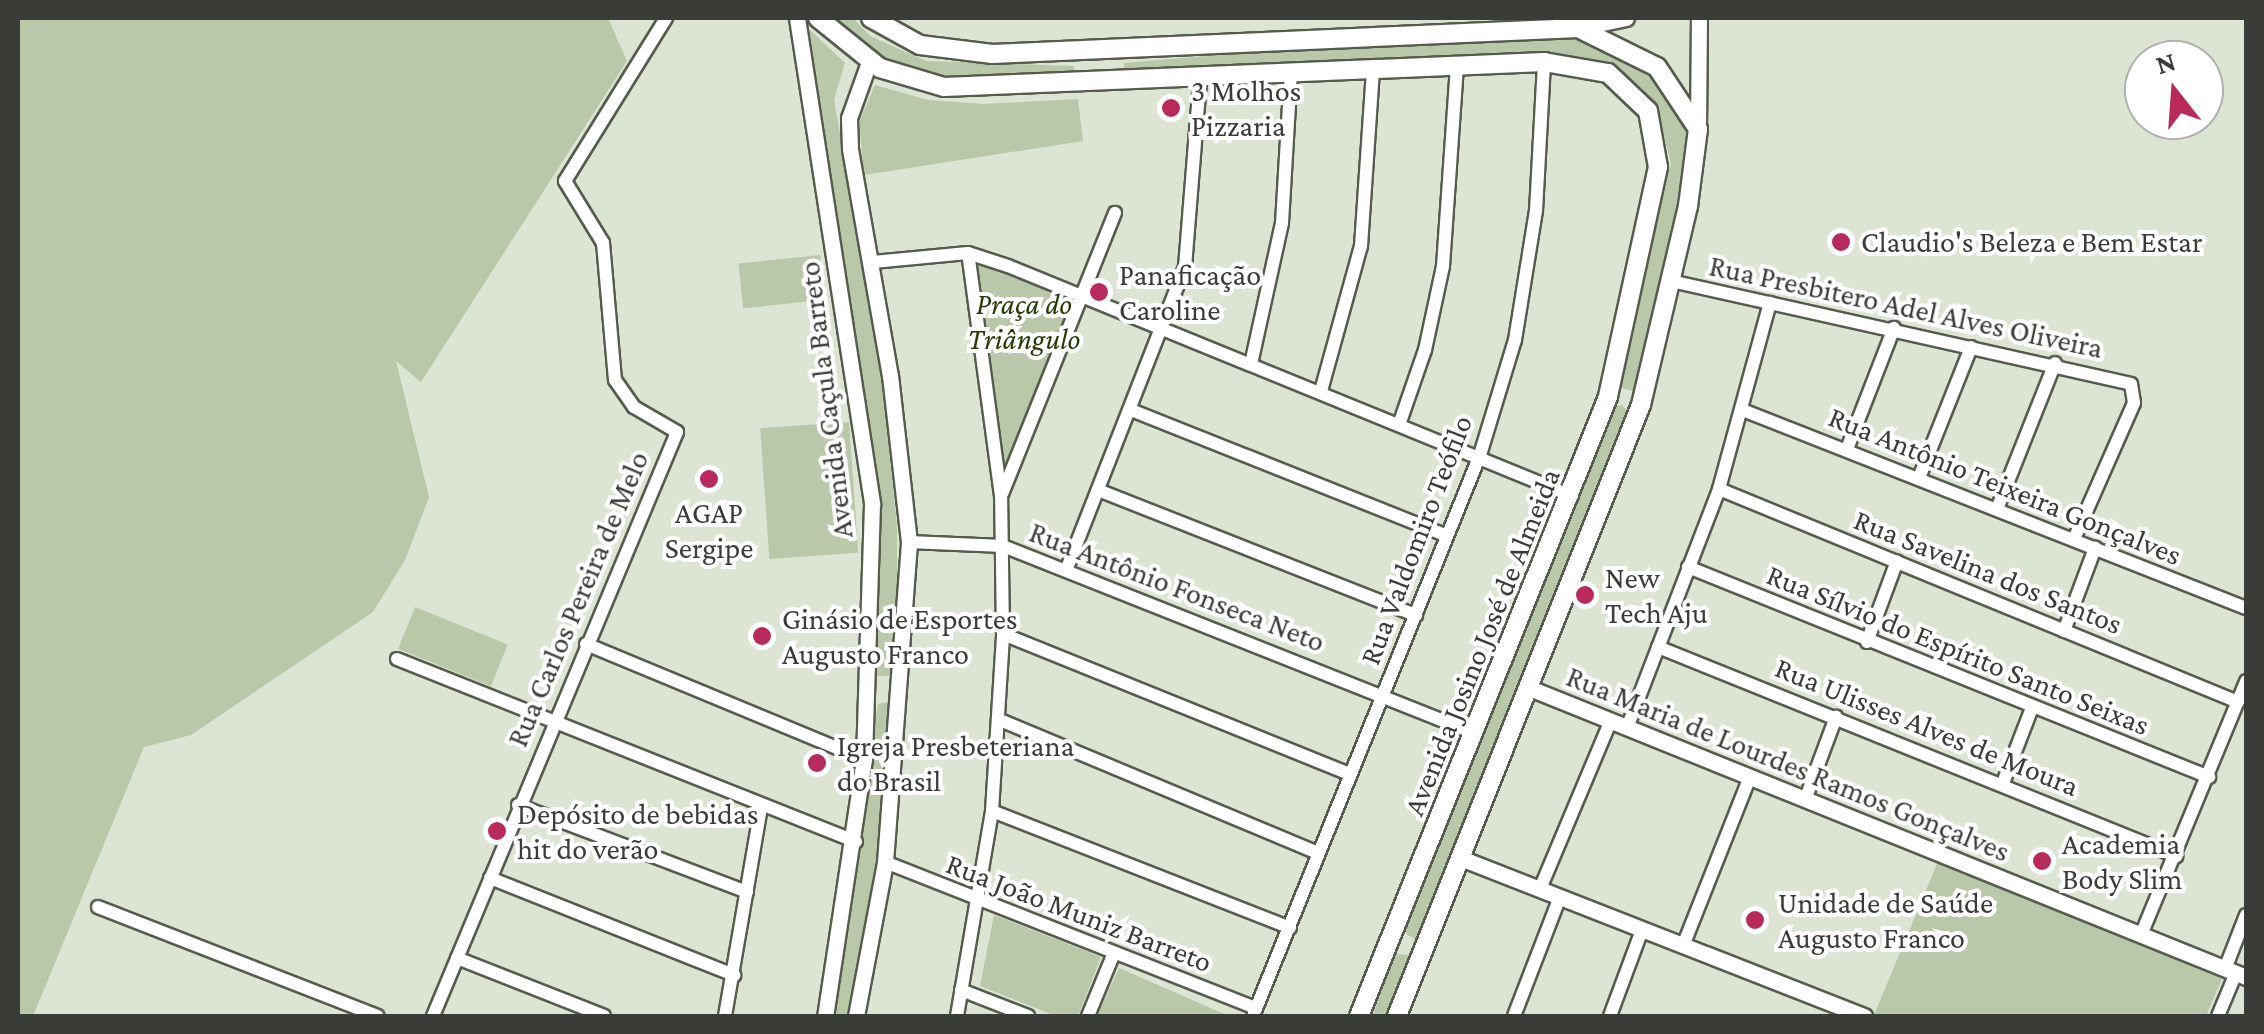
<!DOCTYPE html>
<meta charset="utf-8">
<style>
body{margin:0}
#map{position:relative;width:2264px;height:1034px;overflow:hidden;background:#dce4d3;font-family:"Crimson Pro",serif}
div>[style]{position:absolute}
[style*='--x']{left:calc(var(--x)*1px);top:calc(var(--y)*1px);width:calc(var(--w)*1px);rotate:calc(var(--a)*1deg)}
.green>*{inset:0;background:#b8c8a8;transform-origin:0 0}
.roads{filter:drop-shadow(2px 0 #555c4e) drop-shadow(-2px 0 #555c4e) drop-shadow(0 2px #555c4e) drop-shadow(0 -2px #555c4e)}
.minor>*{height:12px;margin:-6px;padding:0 6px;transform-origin:6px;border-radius:6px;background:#fff}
.tertiary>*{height:15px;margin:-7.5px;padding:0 7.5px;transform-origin:7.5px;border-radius:7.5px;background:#fff}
.secondary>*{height:18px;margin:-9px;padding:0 9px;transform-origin:9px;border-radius:9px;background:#fff}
.dots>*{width:28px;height:28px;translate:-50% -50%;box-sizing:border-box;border:5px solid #fff;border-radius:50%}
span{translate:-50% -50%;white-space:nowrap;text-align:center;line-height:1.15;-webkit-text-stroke:8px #fff;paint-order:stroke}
.poi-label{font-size:30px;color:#3a3d37}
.left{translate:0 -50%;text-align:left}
.park-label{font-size:30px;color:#263a05;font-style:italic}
.street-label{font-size:30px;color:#3a3d37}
.frame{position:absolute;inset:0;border:20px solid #3a3d37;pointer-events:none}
.north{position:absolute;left:2124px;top:40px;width:100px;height:100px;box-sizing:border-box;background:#fff;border:2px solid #b0b1af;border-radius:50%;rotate:343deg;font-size:28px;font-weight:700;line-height:40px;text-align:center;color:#3a3d37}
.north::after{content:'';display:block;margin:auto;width:35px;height:45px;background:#b82a5c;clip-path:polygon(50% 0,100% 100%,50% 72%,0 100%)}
</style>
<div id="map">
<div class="green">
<i style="clip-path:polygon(18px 18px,608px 18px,627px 61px,421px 382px,396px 361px,429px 497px,405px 560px,373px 612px,191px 735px,144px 747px,33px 1016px,18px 1016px)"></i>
<i style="clip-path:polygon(827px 18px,853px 18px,870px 36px,926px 61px,1074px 66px,1075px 76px,976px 86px,893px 70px)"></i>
<i style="clip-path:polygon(809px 29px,845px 63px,834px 100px,878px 348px,897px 526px,897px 676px,874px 676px,875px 487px)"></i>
<i style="clip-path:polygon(1554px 34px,1592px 39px,1647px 68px,1675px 104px,1686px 133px,1689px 165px,1637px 392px,1618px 387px,1671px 163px,1658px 112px,1617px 66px,1550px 52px,1124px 70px,1124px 63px,1206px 56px)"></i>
<i style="clip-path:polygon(875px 85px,928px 100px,984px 104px,1078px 99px,1083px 141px,864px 175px,859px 122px)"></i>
<i style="left:820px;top:255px;width:45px;height:82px;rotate:84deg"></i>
<i style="clip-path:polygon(975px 260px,1075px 298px,1002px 474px)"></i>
<i style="clip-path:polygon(1622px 405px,1632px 417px,1421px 942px,1406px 934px,1407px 925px,1614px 407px)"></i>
<i style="left:849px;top:422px;width:131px;height:89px;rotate:86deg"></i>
<i style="left:415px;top:607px;width:100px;height:45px;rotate:22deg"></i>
<i style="clip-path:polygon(894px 701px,883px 847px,849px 1016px,828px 1016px,878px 704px)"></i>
<i style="clip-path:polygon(1939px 859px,2222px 979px,2206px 1016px,1874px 1015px)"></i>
<i style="clip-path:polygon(994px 915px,1101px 957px,1078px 1016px,1056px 1016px,980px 986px)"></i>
<i style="clip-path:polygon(1396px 954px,1410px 955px,1416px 963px,1394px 1016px,1372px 1016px)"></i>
<i style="clip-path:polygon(1119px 968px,1229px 1016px,1097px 1016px)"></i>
</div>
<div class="roads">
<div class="minor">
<i style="--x:873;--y:262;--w:95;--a:-5.4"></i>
<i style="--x:968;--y:253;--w:42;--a:18"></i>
<i style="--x:1008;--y:266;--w:609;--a:22.19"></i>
<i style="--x:1671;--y:281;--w:471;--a:12.6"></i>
<i style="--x:2131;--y:384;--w:19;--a:81"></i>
<i style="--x:2134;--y:403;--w:149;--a:113.8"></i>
<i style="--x:1251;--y:364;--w:144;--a:-77.6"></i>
<i style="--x:1282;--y:223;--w:150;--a:-86.6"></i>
<i style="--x:1321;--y:391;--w:150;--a:-74.6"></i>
<i style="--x:1361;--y:246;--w:177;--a:-86.1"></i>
<i style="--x:1131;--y:410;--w:340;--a:21.7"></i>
<i style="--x:1745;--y:411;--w:538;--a:21.47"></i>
<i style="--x:1400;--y:422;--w:76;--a:-70.9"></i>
<i style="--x:1425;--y:350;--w:86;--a:-77.9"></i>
<i style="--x:1443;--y:266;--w:201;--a:-86"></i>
<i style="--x:1847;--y:449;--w:130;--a:-68.8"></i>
<i style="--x:1919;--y:478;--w:141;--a:-68.3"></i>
<i style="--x:1719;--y:489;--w:561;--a:22.31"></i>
<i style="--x:1098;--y:490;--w:342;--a:21.5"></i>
<i style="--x:1002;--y:494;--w:303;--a:-68.1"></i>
<i style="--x:1997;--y:509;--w:157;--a:-68.3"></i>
<i style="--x:909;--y:542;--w:94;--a:2.4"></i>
<i style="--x:1003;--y:546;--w:507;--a:21.65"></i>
<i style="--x:1688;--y:567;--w:562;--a:21.95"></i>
<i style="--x:1067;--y:568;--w:323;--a:-68.6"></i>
<i style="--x:1185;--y:267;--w:189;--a:-85.4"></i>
<i style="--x:2064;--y:631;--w:89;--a:-69.5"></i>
<i style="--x:1003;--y:634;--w:374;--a:22"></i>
<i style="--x:1867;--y:642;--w:86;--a:-69.7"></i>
<i style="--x:586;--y:644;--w:301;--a:22.5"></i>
<i style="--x:1658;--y:647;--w:559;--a:21.97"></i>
<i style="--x:397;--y:659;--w:494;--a:21.7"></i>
<i style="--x:1000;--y:720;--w:345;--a:22.7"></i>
<i style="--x:1627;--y:728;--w:256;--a:-68.9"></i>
<i style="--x:1719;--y:489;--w:193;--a:-74.7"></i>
<i style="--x:2003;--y:783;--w:80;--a:-68.9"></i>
<i style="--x:1805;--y:800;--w:89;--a:-69.5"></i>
<i style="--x:518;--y:805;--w:245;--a:20.8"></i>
<i style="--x:992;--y:811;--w:320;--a:21.4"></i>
<i style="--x:885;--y:862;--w:399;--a:21.5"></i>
<i style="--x:490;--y:878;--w:263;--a:21.7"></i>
<i style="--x:1540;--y:889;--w:183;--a:-67.2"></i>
<i style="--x:98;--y:907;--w:300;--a:21.3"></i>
<i style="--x:2141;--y:935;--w:275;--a:-67.5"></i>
<i style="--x:1683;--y:946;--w:182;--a:-68.4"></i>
<i style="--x:457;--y:958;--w:158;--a:21.5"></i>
<i style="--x:2225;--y:969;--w:58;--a:-68.7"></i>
<i style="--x:961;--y:990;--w:72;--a:21.2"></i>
<i style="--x:433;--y:1016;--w:633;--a:-67.32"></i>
<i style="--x:677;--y:432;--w:50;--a:-149.8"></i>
<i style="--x:634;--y:407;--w:33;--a:-125"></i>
<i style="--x:615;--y:380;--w:138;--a:-95"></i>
<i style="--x:603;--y:243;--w:73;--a:-121.5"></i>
<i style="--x:565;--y:181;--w:192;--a:-58.2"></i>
<i style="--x:725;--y:1016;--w:212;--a:-80.2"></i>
<i style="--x:957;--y:1016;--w:208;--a:-80.3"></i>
<i style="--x:992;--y:811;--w:177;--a:-86.4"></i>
<i style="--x:1003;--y:634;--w:138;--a:-90.8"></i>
<i style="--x:1001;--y:496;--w:245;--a:-97.7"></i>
<i style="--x:1088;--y:1016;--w:68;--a:-67.6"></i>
<i style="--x:1253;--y:1016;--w:605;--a:-67.97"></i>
<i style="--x:1480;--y:455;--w:120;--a:-73.1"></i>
<i style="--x:1515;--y:340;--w:131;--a:-80.8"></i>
<i style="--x:1536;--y:211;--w:149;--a:-86.9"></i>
<i style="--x:1514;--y:1016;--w:128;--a:-68.9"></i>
<i style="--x:1610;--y:1016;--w:92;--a:-69.6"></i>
<i style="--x:2218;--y:1016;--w:47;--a:-67.3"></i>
</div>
<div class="tertiary">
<i style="--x:797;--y:18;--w:492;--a:81.2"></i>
<i style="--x:872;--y:504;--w:255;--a:91.8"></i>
<i style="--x:864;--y:759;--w:260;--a:98.6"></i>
<i style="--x:1578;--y:28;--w:49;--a:-11.8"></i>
<i style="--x:1698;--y:129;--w:111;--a:-89.5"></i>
<i style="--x:1532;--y:689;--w:770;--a:21.97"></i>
<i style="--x:1463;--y:859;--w:431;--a:21.4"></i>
<i style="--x:856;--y:1016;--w:157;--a:-79.3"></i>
<i style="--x:885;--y:862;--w:321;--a:-85.7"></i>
<i style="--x:909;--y:542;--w:167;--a:-96.5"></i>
<i style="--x:890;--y:376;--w:231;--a:-100"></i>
<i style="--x:850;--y:148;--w:30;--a:-92"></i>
<i style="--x:849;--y:118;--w:59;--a:-70.3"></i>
</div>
<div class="secondary">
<i style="--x:818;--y:18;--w:80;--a:38.9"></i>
<i style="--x:880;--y:68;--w:67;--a:16.5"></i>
<i style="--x:944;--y:87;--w:601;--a:-2.39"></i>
<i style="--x:1544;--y:62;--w:65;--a:9.8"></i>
<i style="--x:1608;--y:73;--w:55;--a:43.5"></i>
<i style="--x:1648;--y:111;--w:57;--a:79.9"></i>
<i style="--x:1658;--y:167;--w:235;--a:102.3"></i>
<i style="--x:1608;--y:397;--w:667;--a:111.91"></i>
<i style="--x:871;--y:18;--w:56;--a:28.9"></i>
<i style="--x:920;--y:45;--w:73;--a:7.1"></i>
<i style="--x:992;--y:54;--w:587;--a:-2.54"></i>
<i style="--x:1578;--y:28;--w:88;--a:26.3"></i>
<i style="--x:1657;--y:67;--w:74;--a:56.5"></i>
<i style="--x:1698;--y:129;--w:78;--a:97.4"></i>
<i style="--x:1688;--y:206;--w:204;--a:103.3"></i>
<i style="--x:1641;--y:405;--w:658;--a:111.77"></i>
</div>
</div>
<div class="dots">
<i style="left:1171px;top:108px;background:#b82a5c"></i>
<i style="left:1841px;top:242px;background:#b82a5c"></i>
<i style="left:1099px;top:292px;background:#b82a5c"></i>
<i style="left:709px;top:479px;background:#b82a5c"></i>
<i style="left:1585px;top:595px;background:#b82a5c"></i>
<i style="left:762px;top:636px;background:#b82a5c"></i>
<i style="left:817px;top:763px;background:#b82a5c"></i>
<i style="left:497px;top:831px;background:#b82a5c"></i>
<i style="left:2042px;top:861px;background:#b82a5c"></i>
<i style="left:1755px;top:920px;background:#b82a5c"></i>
</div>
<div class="poi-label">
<span class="left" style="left:1191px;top:108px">3 Molhos<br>Pizzaria</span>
<span class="left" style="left:1861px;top:242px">Claudio's Beleza e Bem Estar</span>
<span class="left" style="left:1119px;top:292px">Panaficação<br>Caroline</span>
<span style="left:709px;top:530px">AGAP<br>Sergipe</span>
<span class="left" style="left:1605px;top:595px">New<br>Tech Aju</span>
<span class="left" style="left:782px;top:636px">Ginásio de Esportes<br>Augusto Franco</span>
<span class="left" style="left:837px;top:763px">Igreja Presbeteriana<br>do Brasil</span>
<span class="left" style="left:517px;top:831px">Depósito de bebidas<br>hit do verão</span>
<span class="left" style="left:2062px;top:861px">Academia<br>Body Slim</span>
<span class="left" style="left:1778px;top:920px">Unidade de Saúde<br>Augusto Franco</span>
</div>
<div class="park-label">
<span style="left:1024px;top:321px">Praça do<br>Triângulo</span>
</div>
<div class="street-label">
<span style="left:1906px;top:307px;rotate:12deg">Rua Presbitero Adel Alves Oliveira</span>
<span style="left:826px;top:400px;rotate:-97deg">Avenida Caçula Barreto</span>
<span style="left:2005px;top:486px;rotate:22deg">Rua Antônio Teixeira Gonçalves</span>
<span style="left:1416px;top:540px;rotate:-69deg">Rua Valdomiro Teófilo</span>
<span style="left:1988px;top:572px;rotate:22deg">Rua Savelina dos Santos</span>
<span style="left:1177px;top:587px;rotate:21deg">Rua Antônio Fonseca Neto</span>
<span style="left:578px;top:599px;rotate:-67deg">Rua Carlos Pereira de Melo</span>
<span style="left:1482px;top:642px;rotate:-68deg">Avenida Josino José de Almeida</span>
<span style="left:1958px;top:650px;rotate:22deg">Rua Sílvio do Espírito Santo Seixas</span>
<span style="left:1927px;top:727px;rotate:22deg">Rua Ulisses Alves de Moura</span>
<span style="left:1788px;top:764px;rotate:22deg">Rua Maria de Lourdes Ramos Gonçalves</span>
<span style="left:1079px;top:913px;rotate:21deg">Rua João Muniz Barreto</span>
</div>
<div class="frame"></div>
<div class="north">N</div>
</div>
